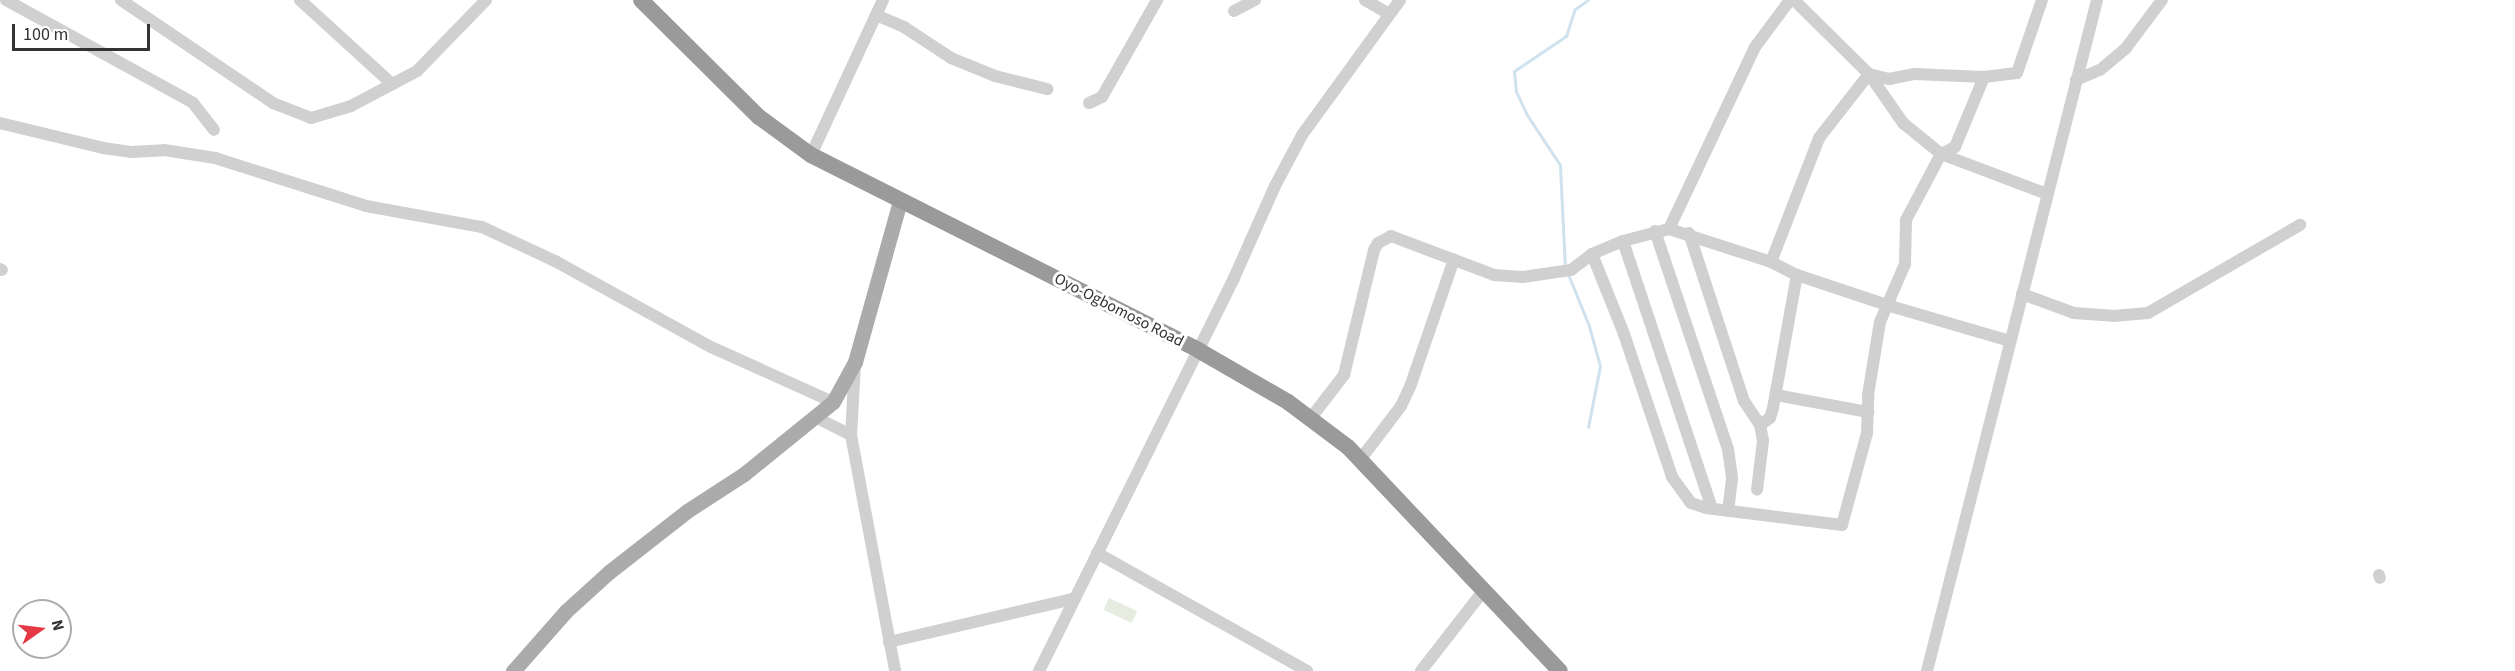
<!DOCTYPE html>
<style>
body{margin:0}
#map{position:relative;width:2515px;height:671px;overflow:hidden;background:#fff;font-family:"Source Sans 3",sans-serif}
div>[style]{position:absolute}
[style*='--x']{left:calc(var(--x)*1px);top:calc(var(--y)*1px);width:calc(var(--w)*1px);rotate:calc(var(--a)*1deg)}
.green>*{inset:0;background:#e6ecdf;transform-origin:0 0}
.stream>*{height:3px;margin:-1.5px;padding:0 1.5px;transform-origin:1.5px;border-radius:1.5px;background:#cfe2ee}
.minor>*{height:12px;margin:-6px;padding:0 6px;transform-origin:6px;border-radius:6px;background:#d0d0d0}
.major>*{height:15px;margin:-7.5px;padding:0 7.5px;transform-origin:7.5px;border-radius:7.5px;background:#ababab}
.highway>*{height:16px;margin:-8px;padding:0 8px;transform-origin:8px;border-radius:8px;background:#9a9a9a}
span{translate:-50% -50%;white-space:nowrap;text-align:center;line-height:1.15;-webkit-text-stroke:6px #fff;paint-order:stroke}
.street-label{font-size:16px;color:#333}
.north{position:absolute;left:12px;top:599px;width:60px;height:60px;box-sizing:border-box;background:#fff;border:2px solid #adadad;border-radius:50%;rotate:76deg;font-size:16px;font-weight:700;line-height:24px;text-align:center;color:#333}
.north::after{content:'';display:block;margin:auto;width:21px;height:27px;background:#e63946;clip-path:polygon(50% 0,100% 100%,50% 72%,0 100%)}
.scale{position:absolute;left:12px;top:24px;width:138px;height:27px;box-sizing:border-box;border:3px solid #333;border-top:0;padding-left:8px;font-size:18px;line-height:21px;white-space:nowrap;color:#333;-webkit-text-stroke:4px #fff;paint-order:stroke}
</style>
<div id="map">
<div class="green">
<i style="left:1109px;top:598px;width:31px;height:13px;rotate:25deg"></i>
</div>
<div class="stream">
<i style="--x:1565;--y:268;--w:103;--a:-92.8"></i>
<i style="--x:1560;--y:165;--w:60;--a:-123.4"></i>
<i style="--x:1527;--y:115;--w:26;--a:-115"></i>
<i style="--x:1516;--y:91;--w:20;--a:-96"></i>
<i style="--x:1514;--y:71;--w:63;--a:-33.9"></i>
<i style="--x:1566;--y:36;--w:28;--a:-72"></i>
<i style="--x:1575;--y:9;--w:16;--a:-35"></i>
<i style="--x:1568;--y:274;--w:56;--a:68"></i>
<i style="--x:1589;--y:326;--w:41;--a:74.6"></i>
<i style="--x:1600;--y:366;--w:62;--a:101.1"></i>
</div>
<div class="minor">
<i style="--x:6;--y:0;--w:213;--a:28.8"></i>
<i style="--x:193;--y:103;--w:34;--a:52"></i>
<i style="--x:121;--y:0;--w:184;--a:34.1"></i>
<i style="--x:273;--y:103;--w:41;--a:21.5"></i>
<i style="--x:311;--y:118;--w:42;--a:-16.7"></i>
<i style="--x:351;--y:106;--w:75;--a:-27.9"></i>
<i style="--x:417;--y:71;--w:99;--a:-45.8"></i>
<i style="--x:300;--y:0;--w:125;--a:42.4"></i>
<i style="--x:1365;--y:0;--w:28;--a:30"></i>
<i style="--x:1794;--y:0;--w:105;--a:44.6"></i>
<i style="--x:1869;--y:74;--w:60;--a:55.2"></i>
<i style="--x:1903;--y:123;--w:49;--a:39.2"></i>
<i style="--x:1941;--y:154;--w:113;--a:20.7"></i>
<i style="--x:1234;--y:11;--w:24;--a:-28"></i>
<i style="--x:876;--y:15;--w:30;--a:23"></i>
<i style="--x:904;--y:27;--w:56;--a:33.4"></i>
<i style="--x:951;--y:58;--w:48;--a:22.2"></i>
<i style="--x:995;--y:76;--w:54;--a:14"></i>
<i style="--x:2076;--y:80;--w:26;--a:-23"></i>
<i style="--x:2100;--y:70;--w:34;--a:-40"></i>
<i style="--x:2126;--y:48;--w:60;--a:-53.1"></i>
<i style="--x:1089;--y:103;--w:14;--a:-25"></i>
<i style="--x:1102;--y:97;--w:112;--a:-60.4"></i>
<i style="--x:0;--y:123;--w:106;--a:13.6"></i>
<i style="--x:103;--y:148;--w:28;--a:8"></i>
<i style="--x:131;--y:152;--w:33;--a:-3"></i>
<i style="--x:164;--y:150;--w:52;--a:8.9"></i>
<i style="--x:215;--y:158;--w:158;--a:17.6"></i>
<i style="--x:366;--y:206;--w:118;--a:10.3"></i>
<i style="--x:482;--y:227;--w:81;--a:25"></i>
<i style="--x:555;--y:261;--w:178;--a:28.9"></i>
<i style="--x:711;--y:347;--w:134;--a:24.3"></i>
<i style="--x:811;--y:155;--w:171;--a:-65.1"></i>
<i style="--x:1669;--y:229;--w:201;--a:-64.7"></i>
<i style="--x:1755;--y:47;--w:59;--a:-53.3"></i>
<i style="--x:1655;--y:231;--w:230;--a:71.5"></i>
<i style="--x:1728;--y:449;--w:30;--a:82"></i>
<i style="--x:1732;--y:479;--w:32;--a:97"></i>
<i style="--x:1689;--y:233;--w:177;--a:71.9"></i>
<i style="--x:1744;--y:401;--w:29;--a:56"></i>
<i style="--x:1760;--y:425;--w:16;--a:79"></i>
<i style="--x:1763;--y:441;--w:49;--a:97"></i>
<i style="--x:1623;--y:241;--w:282;--a:71.6"></i>
<i style="--x:1592;--y:254;--w:86;--a:68.2"></i>
<i style="--x:1624;--y:334;--w:151;--a:71.4"></i>
<i style="--x:1672;--y:477;--w:32;--a:54"></i>
<i style="--x:1691;--y:503;--w:16;--a:18"></i>
<i style="--x:1706;--y:508;--w:137;--a:7.1"></i>
<i style="--x:1842;--y:525;--w:95;--a:-74.8"></i>
<i style="--x:1867;--y:433;--w:38;--a:-88"></i>
<i style="--x:1868;--y:395;--w:74;--a:-80.7"></i>
<i style="--x:1880;--y:322;--w:63;--a:-66.7"></i>
<i style="--x:1905;--y:264;--w:44;--a:-88.7"></i>
<i style="--x:1906;--y:220;--w:75;--a:-62.1"></i>
<i style="--x:1941;--y:154;--w:16;--a:-27"></i>
<i style="--x:1955;--y:147;--w:76;--a:-67.5"></i>
<i style="--x:1771;--y:262;--w:133;--a:-68.8"></i>
<i style="--x:1819;--y:138;--w:81;--a:-52"></i>
<i style="--x:1869;--y:74;--w:21;--a:14"></i>
<i style="--x:1889;--y:79;--w:25;--a:-11"></i>
<i style="--x:1914;--y:74;--w:70;--a:2.5"></i>
<i style="--x:1984;--y:77;--w:33;--a:-7"></i>
<i style="--x:2017;--y:73;--w:77;--a:-71.1"></i>
<i style="--x:0;--y:269;--w:2;--a:27"></i>
<i style="--x:2022;--y:294;--w:55;--a:20.1"></i>
<i style="--x:2074;--y:313;--w:39;--a:4"></i>
<i style="--x:2113;--y:316;--w:35;--a:-5"></i>
<i style="--x:2148;--y:313;--w:176;--a:-30.1"></i>
<i style="--x:855;--y:364;--w:71;--a:93.2"></i>
<i style="--x:851;--y:435;--w:240;--a:79.4"></i>
<i style="--x:1776;--y:395;--w:94;--a:10.5"></i>
<i style="--x:815;--y:417;--w:40;--a:26.6"></i>
<i style="--x:1310;--y:419;--w:56;--a:-52.3"></i>
<i style="--x:1344;--y:375;--w:129;--a:-76.5"></i>
<i style="--x:1374;--y:250;--w:8;--a:-60"></i>
<i style="--x:1378;--y:243;--w:15;--a:-28"></i>
<i style="--x:1391;--y:236;--w:110;--a:20.7"></i>
<i style="--x:1494;--y:275;--w:29;--a:4"></i>
<i style="--x:1523;--y:277;--w:49;--a:-8.3"></i>
<i style="--x:1571;--y:270;--w:26;--a:-37"></i>
<i style="--x:1592;--y:254;--w:34;--a:-23"></i>
<i style="--x:1623;--y:241;--w:48;--a:-14.6"></i>
<i style="--x:1669;--y:229;--w:107;--a:17.9"></i>
<i style="--x:1771;--y:262;--w:29;--a:27"></i>
<i style="--x:1797;--y:275;--w:98;--a:18.4"></i>
<i style="--x:1890;--y:306;--w:125;--a:16.3"></i>
<i style="--x:1760;--y:425;--w:12;--a:-35"></i>
<i style="--x:1770;--y:418;--w:10;--a:-73"></i>
<i style="--x:1773;--y:408;--w:135;--a:-79.8"></i>
<i style="--x:1360;--y:460;--w:68;--a:-52.8"></i>
<i style="--x:1401;--y:406;--w:21;--a:-65"></i>
<i style="--x:1410;--y:387;--w:135;--a:-71"></i>
<i style="--x:1097;--y:553;--w:241;--a:29.3"></i>
<i style="--x:2379;--y:575;--w:3;--a:72"></i>
<i style="--x:889;--y:642;--w:189;--a:-13.2"></i>
<i style="--x:1039;--y:671;--w:439;--a:-63.6"></i>
<i style="--x:1234;--y:278;--w:101;--a:-66"></i>
<i style="--x:1275;--y:186;--w:58;--a:-62.1"></i>
<i style="--x:1302;--y:135;--w:167;--a:-54"></i>
<i style="--x:1421;--y:671;--w:103;--a:-52.1"></i>
<i style="--x:1927;--y:671;--w:692;--a:-75.78"></i>
</div>
<div class="major">
<i style="--x:513;--y:671;--w:80;--a:-48.5"></i>
<i style="--x:566;--y:611;--w:58;--a:-42.2"></i>
<i style="--x:609;--y:572;--w:99;--a:-38"></i>
<i style="--x:687;--y:511;--w:68;--a:-33"></i>
<i style="--x:744;--y:474;--w:114;--a:-39"></i>
<i style="--x:833;--y:402;--w:46;--a:-61.2"></i>
<i style="--x:855;--y:362;--w:167;--a:-74.4"></i>
</div>
<div class="highway">
<i style="--x:641;--y:0;--w:166;--a:44.8"></i>
<i style="--x:759;--y:117;--w:64;--a:36.2"></i>
<i style="--x:811;--y:155;--w:433;--a:26.7"></i>
<i style="--x:1198;--y:350;--w:104;--a:30"></i>
<i style="--x:1288;--y:402;--w:75;--a:36.9"></i>
<i style="--x:1348;--y:447;--w:308;--a:46.6"></i>
</div>
<div class="street-label">
<span style="left:1119px;top:310px;rotate:27deg">Oyo-Ogbomoso Road</span>
</div>
<div class="north">N</div>
<div class="scale">100 m</div>
</div>
